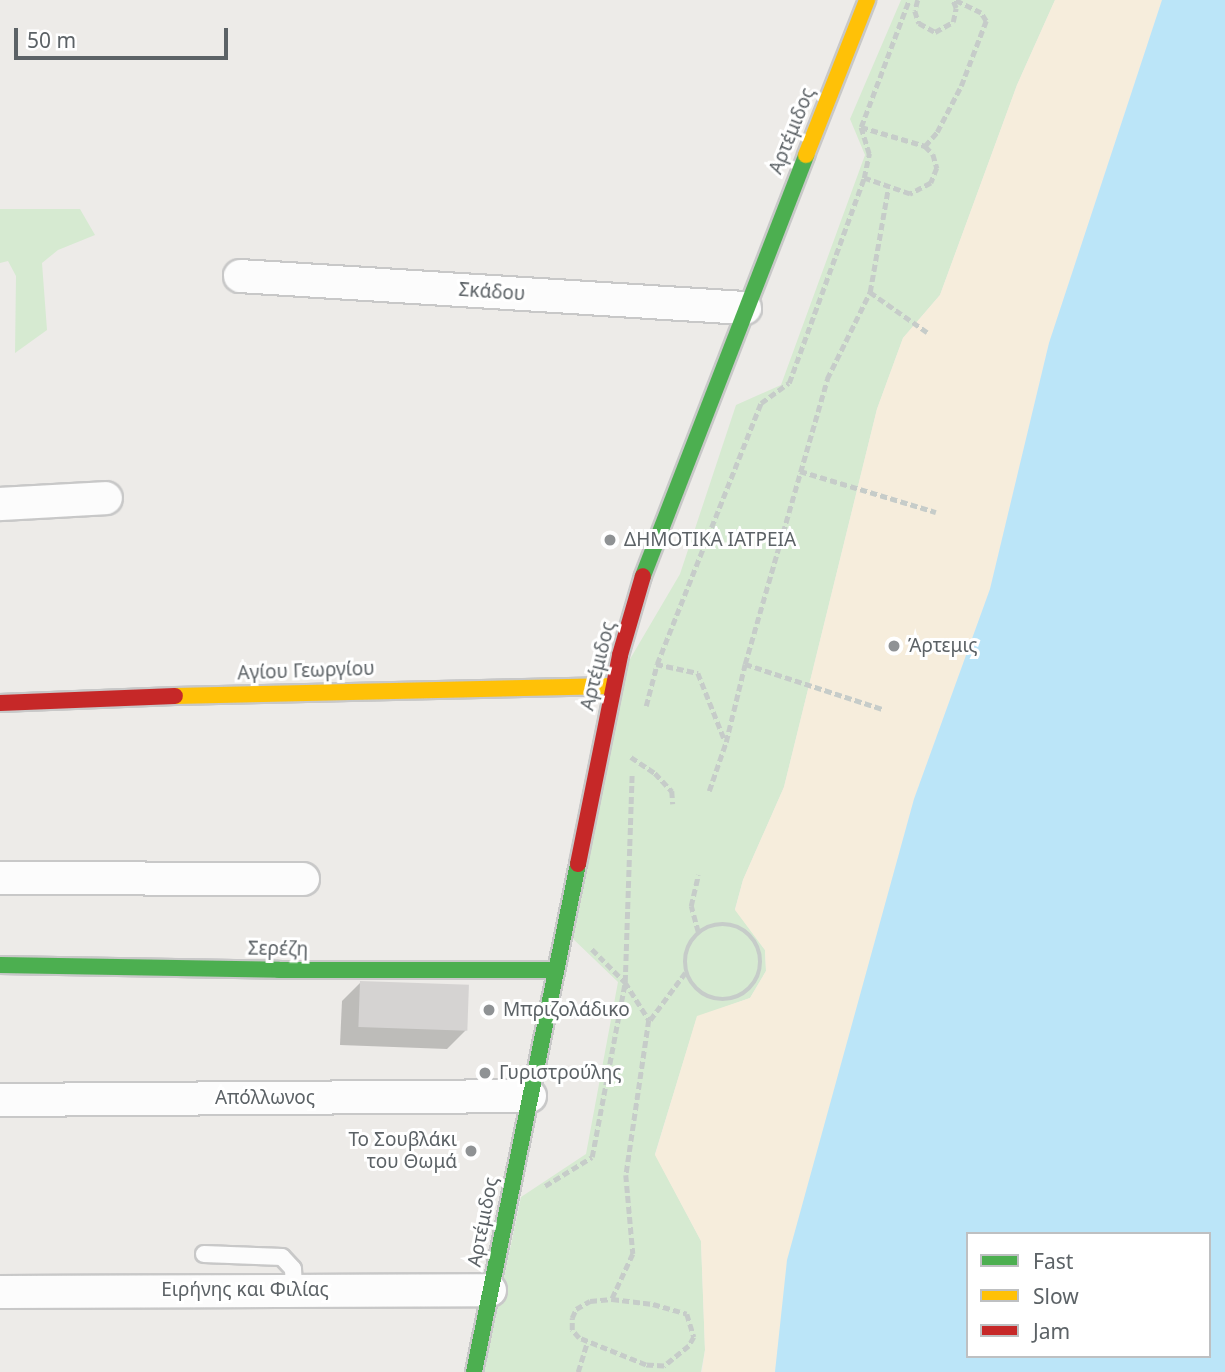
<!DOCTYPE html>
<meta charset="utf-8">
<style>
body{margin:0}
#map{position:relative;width:1225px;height:1372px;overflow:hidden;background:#edebe8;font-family:"Noto Sans",sans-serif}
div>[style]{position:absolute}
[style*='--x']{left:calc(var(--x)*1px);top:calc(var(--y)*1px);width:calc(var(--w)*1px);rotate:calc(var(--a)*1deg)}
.green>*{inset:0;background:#d6ead1}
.sand>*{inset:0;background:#f6eddc}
.water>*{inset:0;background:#bbe5f8}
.shadow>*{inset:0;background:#0003}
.building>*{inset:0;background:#d5d3d2;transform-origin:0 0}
.path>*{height:4.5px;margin-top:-2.25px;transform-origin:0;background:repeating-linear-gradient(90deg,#c6ccc9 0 7px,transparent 0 10.5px)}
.path>.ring{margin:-2.25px;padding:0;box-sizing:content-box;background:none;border:4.5px solid #c6ccc9;border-radius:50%}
.roads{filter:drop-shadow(2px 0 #c8c8c8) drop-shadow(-2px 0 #c8c8c8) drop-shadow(0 2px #c8c8c8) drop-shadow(0 -2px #c8c8c8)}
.lane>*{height:16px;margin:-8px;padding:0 8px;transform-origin:8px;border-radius:8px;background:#fcfcfc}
.street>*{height:32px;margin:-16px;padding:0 16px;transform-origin:16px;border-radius:16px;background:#fcfcfc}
.fast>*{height:16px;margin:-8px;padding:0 8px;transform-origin:8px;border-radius:8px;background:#4caf50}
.slow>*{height:16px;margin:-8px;padding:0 8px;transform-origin:8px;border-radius:8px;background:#ffc107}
.jam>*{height:16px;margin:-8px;padding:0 8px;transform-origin:8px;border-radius:8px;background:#c62828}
.dots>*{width:19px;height:19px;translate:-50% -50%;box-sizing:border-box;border:4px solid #fff;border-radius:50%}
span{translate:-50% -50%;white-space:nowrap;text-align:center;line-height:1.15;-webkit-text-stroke:6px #fff;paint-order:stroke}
.street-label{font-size:19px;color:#5c6266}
.poi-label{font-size:19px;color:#5c6266}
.left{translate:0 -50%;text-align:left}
.right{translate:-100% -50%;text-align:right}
.legend{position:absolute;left:966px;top:1232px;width:245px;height:126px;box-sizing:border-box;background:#fff;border:2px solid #bec0c2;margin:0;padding:9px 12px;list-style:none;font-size:21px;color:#5c6266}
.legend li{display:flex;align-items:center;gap:14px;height:35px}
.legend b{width:35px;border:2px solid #bec0c2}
.scale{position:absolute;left:14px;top:28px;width:214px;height:32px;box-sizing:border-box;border:4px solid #5c6266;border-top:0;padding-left:9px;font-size:21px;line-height:24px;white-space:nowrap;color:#5c6266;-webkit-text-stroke:5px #fff;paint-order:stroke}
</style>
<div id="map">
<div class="green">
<i style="clip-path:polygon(901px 0,1055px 0,1017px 85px,940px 295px,903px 338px,877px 409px,784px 787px,743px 880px,735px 909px,765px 950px,766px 971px,750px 998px,697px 1017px,655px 1154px,701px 1241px,705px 1350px,701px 1372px,484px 1372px,521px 1197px,586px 1154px,618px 982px,569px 935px,623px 671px,680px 574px,736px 405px,781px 385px,865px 155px,850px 119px)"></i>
<i style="clip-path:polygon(0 209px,80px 209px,95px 235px,58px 250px,42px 263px,47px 330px,15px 353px,16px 276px,8px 261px,0 263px)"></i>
</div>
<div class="sand">
<i style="clip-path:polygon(1055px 0,1162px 0,1049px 343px,990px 589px,914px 799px,788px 1260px,775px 1372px,702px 1372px,705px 1350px,701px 1241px,655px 1155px,697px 1016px,750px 998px,766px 971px,765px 950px,735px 910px,743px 880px,784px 787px,877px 409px,903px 338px,940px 295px,1017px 85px)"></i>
</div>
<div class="water">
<i style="clip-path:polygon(evenodd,1162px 0,1225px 0,1225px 1372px,775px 1372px,787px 1260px,914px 799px,990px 589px,1049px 343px,1162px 0,968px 1234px,1209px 1234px,1209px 1356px,968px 1356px,968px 1234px)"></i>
</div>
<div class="shadow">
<i style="clip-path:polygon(361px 982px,466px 1030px,447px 1049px,340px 1045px,342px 1001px)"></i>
</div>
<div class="building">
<i style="left:360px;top:981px;width:109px;height:46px;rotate:2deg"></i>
</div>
<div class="path">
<i style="--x:918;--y:0;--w:11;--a:105"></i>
<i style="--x:915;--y:11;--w:13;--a:72"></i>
<i style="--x:919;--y:23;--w:18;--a:29"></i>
<i style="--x:935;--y:32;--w:21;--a:-29"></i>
<i style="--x:953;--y:22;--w:14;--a:-78"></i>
<i style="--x:956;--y:8;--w:8;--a:-113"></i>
<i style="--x:861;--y:127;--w:67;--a:16.5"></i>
<i style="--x:925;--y:146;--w:11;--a:45"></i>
<i style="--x:933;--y:154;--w:15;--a:74"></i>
<i style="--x:937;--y:168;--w:16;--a:112"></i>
<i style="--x:931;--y:183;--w:24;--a:152"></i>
<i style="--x:910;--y:194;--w:49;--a:-160.8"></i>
<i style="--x:925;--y:146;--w:18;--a:-49"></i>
<i style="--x:937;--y:132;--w:52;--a:-62.4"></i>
<i style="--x:961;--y:86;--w:70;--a:-69"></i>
<i style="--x:986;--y:21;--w:9;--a:-122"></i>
<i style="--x:981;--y:13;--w:30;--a:-154"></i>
<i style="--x:870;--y:292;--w:105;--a:-80.1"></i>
<i style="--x:800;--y:471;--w:142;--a:16.8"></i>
<i style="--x:656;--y:664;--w:43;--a:12.1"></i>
<i style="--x:698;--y:673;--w:73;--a:68.3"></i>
<i style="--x:745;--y:664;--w:297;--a:-73.9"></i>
<i style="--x:827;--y:379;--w:97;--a:-63.7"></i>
<i style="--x:870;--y:292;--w:70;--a:35.1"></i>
<i style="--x:646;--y:706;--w:43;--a:-75.3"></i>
<i style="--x:657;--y:664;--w:281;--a:-68.3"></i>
<i style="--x:761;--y:403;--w:34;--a:-36"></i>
<i style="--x:789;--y:383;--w:218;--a:-69.9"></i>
<i style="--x:864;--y:178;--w:25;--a:-78"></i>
<i style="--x:869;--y:154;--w:28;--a:-107"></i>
<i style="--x:861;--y:127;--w:136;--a:-69.3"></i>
<i style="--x:631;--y:757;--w:29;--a:34"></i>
<i style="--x:655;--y:773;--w:25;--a:47"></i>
<i style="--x:672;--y:791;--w:13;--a:86"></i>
<i style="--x:709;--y:791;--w:52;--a:-70.9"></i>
<i style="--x:726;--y:742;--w:80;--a:-76.3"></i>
<i style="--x:745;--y:664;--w:145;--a:18.1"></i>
<i class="ring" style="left:685px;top:924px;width:71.5px;height:71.5px"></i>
<i style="--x:698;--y:932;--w:27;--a:-105"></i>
<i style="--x:691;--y:906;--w:32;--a:-77"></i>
<i style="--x:592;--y:949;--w:47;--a:45"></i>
<i style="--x:625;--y:982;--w:45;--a:57.7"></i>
<i style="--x:649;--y:1020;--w:157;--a:98.4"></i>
<i style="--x:626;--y:1175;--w:79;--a:84.9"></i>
<i style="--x:633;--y:1254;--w:50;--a:115"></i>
<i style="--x:650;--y:1020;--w:59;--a:-53.3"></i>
<i style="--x:545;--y:1186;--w:55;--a:-31.7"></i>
<i style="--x:592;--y:1157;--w:178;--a:-79.3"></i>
<i style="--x:625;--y:982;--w:209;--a:-88.1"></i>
<i style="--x:612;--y:1299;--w:41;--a:7"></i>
<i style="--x:653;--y:1304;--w:35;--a:16"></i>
<i style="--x:687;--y:1314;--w:24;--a:73"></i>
<i style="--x:694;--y:1337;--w:10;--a:119"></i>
<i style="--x:689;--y:1346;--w:32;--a:141"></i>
<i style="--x:664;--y:1366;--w:18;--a:-177"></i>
<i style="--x:646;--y:1365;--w:72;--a:-158.1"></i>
<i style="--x:579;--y:1338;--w:11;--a:-131"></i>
<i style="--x:572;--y:1330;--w:12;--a:-90"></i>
<i style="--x:572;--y:1318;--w:10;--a:-66"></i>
<i style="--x:576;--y:1309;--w:16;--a:-30"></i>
<i style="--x:590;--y:1301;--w:22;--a:-5"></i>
<i style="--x:578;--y:1372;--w:31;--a:-73"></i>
</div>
<div class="roads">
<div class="lane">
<i style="--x:204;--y:1254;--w:78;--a:2.2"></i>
<i style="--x:282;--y:1257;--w:16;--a:47"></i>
<i style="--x:293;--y:1269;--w:20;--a:87"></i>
</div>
<div class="street">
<i style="--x:240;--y:276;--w:506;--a:3.63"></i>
<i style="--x:0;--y:504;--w:106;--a:-3.2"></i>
<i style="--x:0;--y:878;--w:303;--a:0.2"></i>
<i style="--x:0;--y:1100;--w:530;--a:-0.43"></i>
<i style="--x:0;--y:1292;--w:490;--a:-0.2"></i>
</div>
<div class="fast">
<i style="--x:643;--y:576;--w:451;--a:-68.8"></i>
<i style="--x:0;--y:965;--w:279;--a:1"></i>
<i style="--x:279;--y:970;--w:276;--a:0"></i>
<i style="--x:474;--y:1372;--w:519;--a:-78.43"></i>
</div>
<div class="slow">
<i style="--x:806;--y:155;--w:167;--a:-68.5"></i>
<i style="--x:175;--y:696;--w:438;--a:-1.3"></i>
</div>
<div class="jam">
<i style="--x:0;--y:703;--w:175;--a:-2.3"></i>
<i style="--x:578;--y:864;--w:213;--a:-78.6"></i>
<i style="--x:620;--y:655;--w:82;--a:-73.8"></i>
</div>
</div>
<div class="dots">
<i style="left:610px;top:540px;background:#8f9294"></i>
<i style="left:894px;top:646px;background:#8f9294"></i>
<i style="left:489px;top:1010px;background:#8f9294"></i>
<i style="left:485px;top:1073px;background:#8f9294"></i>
<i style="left:471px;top:1151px;background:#8f9294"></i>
</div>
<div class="street-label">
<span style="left:792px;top:131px;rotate:-68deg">Αρτέμιδος</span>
<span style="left:492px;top:292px;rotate:4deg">Σκάδου</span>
<span style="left:598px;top:666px;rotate:-76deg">Αρτέμιδος</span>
<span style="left:306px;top:671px;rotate:-2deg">Αγίου Γεωργίου</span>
<span style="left:278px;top:949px;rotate:1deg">Σερέζη</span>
<span style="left:265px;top:1098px">Απόλλωνος</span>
<span style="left:483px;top:1222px;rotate:-79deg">Αρτέμιδος</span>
<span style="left:245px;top:1290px">Ειρήνης και Φιλίας</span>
</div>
<div class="poi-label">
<span class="left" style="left:624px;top:540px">ΔΗΜΟΤΙΚΑ ΙΑΤΡΕΙΑ</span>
<span class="left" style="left:908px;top:646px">Άρτεμις</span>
<span class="left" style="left:503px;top:1010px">Μπριζολάδικο</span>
<span class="left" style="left:499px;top:1073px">Γυριστρούλης</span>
<span class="right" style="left:457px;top:1151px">Το Σουβλάκι<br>του Θωμά</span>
</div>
<ul class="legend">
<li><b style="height:9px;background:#4caf50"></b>Fast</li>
<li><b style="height:9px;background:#ffc107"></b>Slow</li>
<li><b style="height:9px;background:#c62828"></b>Jam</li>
</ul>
<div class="scale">50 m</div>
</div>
